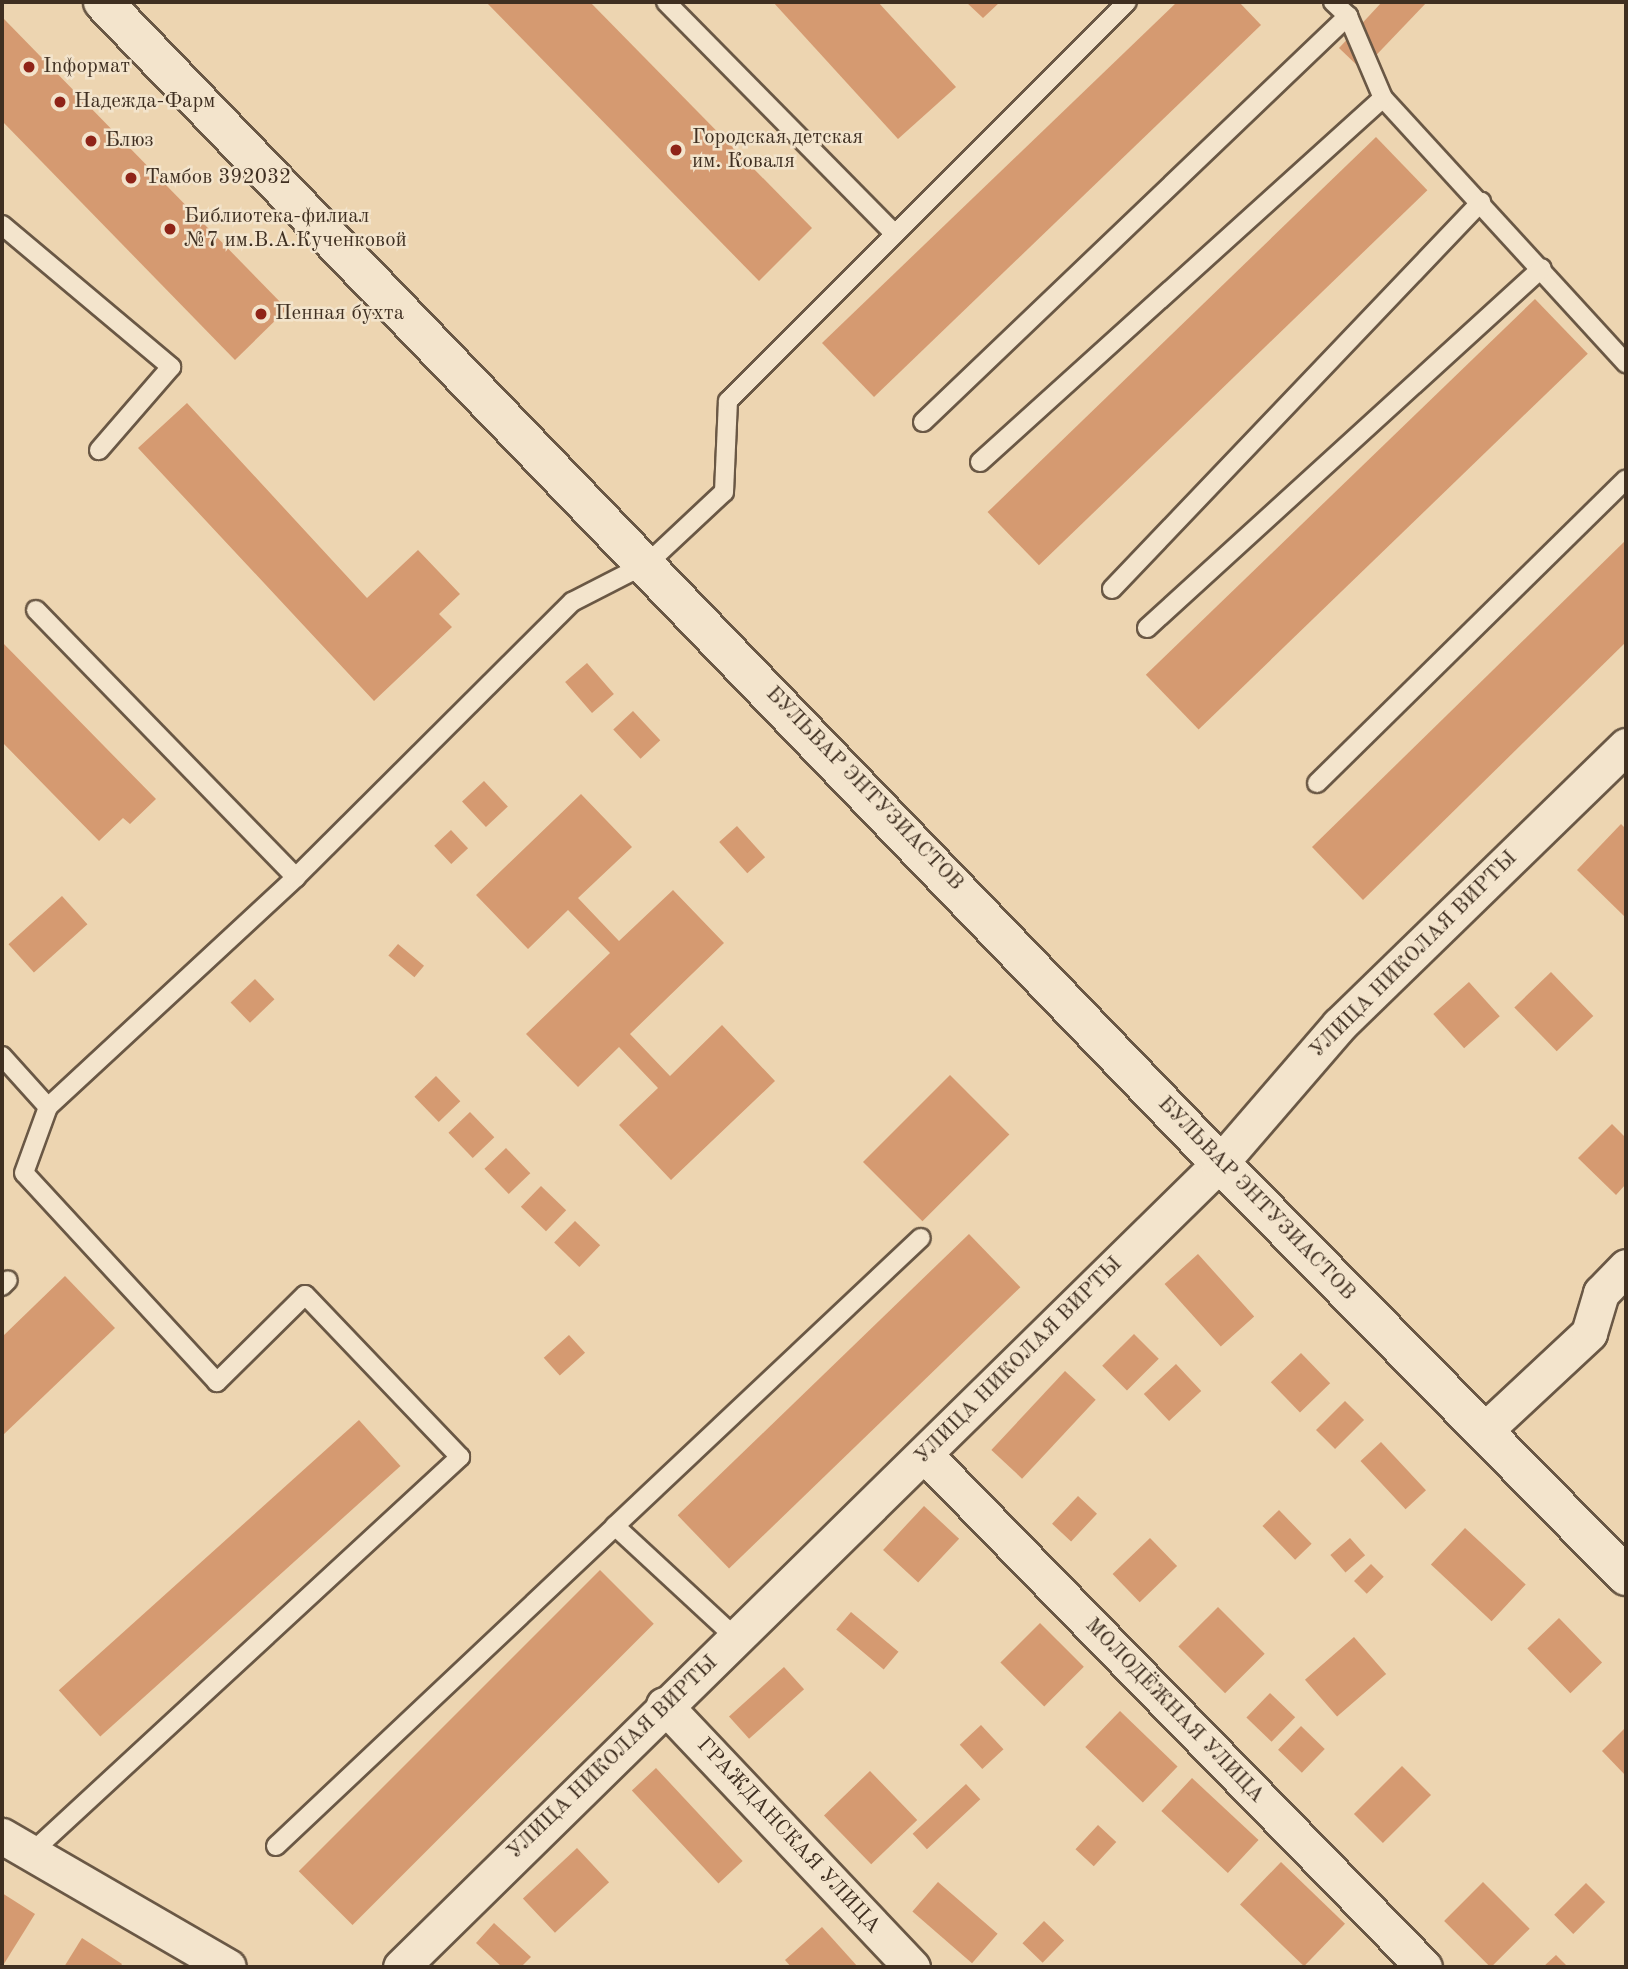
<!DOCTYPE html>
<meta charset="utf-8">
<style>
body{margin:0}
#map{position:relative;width:1628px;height:1969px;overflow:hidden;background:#edd5b1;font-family:"Old Standard TT",serif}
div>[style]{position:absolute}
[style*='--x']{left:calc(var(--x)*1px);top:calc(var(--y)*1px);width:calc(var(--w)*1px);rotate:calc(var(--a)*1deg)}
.building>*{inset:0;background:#d59a71;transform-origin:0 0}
.roads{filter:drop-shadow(2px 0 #6a5845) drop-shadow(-2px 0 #6a5845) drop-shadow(0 2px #6a5845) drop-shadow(0 -2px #6a5845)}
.service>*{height:18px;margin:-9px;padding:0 9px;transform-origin:9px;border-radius:9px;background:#f3e4cc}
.minor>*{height:35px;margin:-17.5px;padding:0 17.5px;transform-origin:17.5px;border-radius:17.5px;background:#f3e4cc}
.secondary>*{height:38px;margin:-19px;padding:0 19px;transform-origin:19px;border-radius:19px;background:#f3e4cc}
.dots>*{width:19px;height:19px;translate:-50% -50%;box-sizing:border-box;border:4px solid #f3e4cc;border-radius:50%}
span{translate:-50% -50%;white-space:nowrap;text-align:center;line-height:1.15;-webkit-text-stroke:5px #f3e4cc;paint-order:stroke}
.poi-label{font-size:21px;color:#3f2f21}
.left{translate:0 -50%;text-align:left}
.street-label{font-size:21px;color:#3f2f21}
.frame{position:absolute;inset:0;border:4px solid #3f2f21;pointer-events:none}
</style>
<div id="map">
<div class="building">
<i style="clip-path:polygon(486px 2px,590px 2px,812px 228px,759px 281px)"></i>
<i style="clip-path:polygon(773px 2px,878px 2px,956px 87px,898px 139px)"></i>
<i style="clip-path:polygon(966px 2px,1000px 2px,983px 18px)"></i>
<i style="clip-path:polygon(1177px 2px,1239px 2px,1261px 25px,874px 397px,822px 343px)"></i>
<i style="clip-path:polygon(1382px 2px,1427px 2px,1362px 70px,1339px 48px)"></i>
<i style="clip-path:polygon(4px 19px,287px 309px,235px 360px,2px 121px)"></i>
<i style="left:1376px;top:137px;width:74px;height:540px;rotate:46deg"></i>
<i style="left:1535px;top:299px;width:76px;height:541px;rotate:46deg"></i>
<i style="clip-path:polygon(187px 403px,367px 598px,418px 550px,460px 594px,439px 614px,452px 627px,374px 701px,138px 448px)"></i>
<i style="clip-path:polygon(1626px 540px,1626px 642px,1363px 900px,1312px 847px)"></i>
<i style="clip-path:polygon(2px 642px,156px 799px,130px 824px,123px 818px,99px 841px,2px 742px)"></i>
<i style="left:587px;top:663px;width:41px;height:29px;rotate:49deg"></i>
<i style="left:633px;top:711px;width:40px;height:27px;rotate:47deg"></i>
<i style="left:484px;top:781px;width:35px;height:30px;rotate:47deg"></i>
<i style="clip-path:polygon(581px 794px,632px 847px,578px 898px,619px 941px,673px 890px,724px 943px,630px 1034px,670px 1076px,722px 1025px,775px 1081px,671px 1180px,619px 1125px,658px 1088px,619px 1047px,578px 1087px,526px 1034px,610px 953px,568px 910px,528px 949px,476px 895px)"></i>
<i style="clip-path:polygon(1621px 824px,1626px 829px,1626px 918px,1577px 870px)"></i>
<i style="left:737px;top:826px;width:42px;height:24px;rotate:48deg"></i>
<i style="left:451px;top:830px;width:25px;height:23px;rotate:47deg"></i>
<i style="left:62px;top:896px;width:38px;height:72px;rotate:48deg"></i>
<i style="left:398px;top:944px;width:34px;height:15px;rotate:40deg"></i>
<i style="left:1551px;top:972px;width:61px;height:51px;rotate:46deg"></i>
<i style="left:255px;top:979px;width:28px;height:34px;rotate:46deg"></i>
<i style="left:1469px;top:982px;width:46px;height:48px;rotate:48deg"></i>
<i style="left:950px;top:1075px;width:84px;height:123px;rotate:45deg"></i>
<i style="left:436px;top:1076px;width:35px;height:30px;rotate:46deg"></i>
<i style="left:470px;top:1112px;width:35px;height:30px;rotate:46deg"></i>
<i style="clip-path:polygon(1612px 1124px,1626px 1138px,1626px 1184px,1616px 1195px,1578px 1158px)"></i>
<i style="left:506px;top:1148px;width:35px;height:30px;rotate:46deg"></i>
<i style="left:541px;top:1186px;width:35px;height:29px;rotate:44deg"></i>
<i style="left:575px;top:1221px;width:35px;height:30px;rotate:44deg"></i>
<i style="left:969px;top:1234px;width:74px;height:405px;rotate:46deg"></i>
<i style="left:1198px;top:1254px;width:84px;height:45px;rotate:48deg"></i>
<i style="clip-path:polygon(65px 1276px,115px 1328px,2px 1436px,2px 1337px)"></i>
<i style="left:1134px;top:1334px;width:35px;height:45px;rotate:45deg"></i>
<i style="left:569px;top:1335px;width:24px;height:34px;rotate:48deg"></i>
<i style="left:1301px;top:1353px;width:42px;height:42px;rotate:46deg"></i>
<i style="left:1176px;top:1364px;width:37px;height:44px;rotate:47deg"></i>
<i style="left:1065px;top:1371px;width:42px;height:108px;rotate:43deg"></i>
<i style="left:1345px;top:1401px;width:27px;height:41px;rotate:45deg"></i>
<i style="left:359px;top:1420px;width:62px;height:404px;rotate:48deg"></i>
<i style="left:1381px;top:1442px;width:66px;height:28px;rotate:47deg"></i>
<i style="left:1078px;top:1496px;width:26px;height:38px;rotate:43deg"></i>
<i style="left:924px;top:1506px;width:48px;height:60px;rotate:43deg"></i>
<i style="left:1279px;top:1510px;width:47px;height:23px;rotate:46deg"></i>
<i style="left:1465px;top:1528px;width:83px;height:50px;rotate:43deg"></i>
<i style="left:1150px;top:1538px;width:39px;height:52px;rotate:46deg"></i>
<i style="left:1350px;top:1538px;width:23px;height:26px;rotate:49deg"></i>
<i style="left:1371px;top:1564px;width:18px;height:24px;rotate:45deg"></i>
<i style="left:600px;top:1570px;width:76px;height:426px;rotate:45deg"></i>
<i style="left:1218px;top:1607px;width:66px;height:56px;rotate:45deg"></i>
<i style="left:851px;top:1612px;width:62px;height:23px;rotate:40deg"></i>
<i style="left:1559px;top:1618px;width:62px;height:44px;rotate:46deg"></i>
<i style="left:1040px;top:1623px;width:62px;height:56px;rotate:45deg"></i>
<i style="left:1354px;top:1637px;width:49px;height:65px;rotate:49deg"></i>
<i style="left:784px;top:1667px;width:30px;height:74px;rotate:48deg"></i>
<i style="left:1270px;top:1693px;width:35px;height:34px;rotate:44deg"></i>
<i style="left:1120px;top:1711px;width:80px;height:50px;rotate:44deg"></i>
<i style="left:981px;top:1725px;width:33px;height:29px;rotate:47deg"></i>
<i style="left:1301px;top:1726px;width:33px;height:33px;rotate:44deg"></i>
<i style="clip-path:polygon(1626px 1727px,1626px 1776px,1602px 1751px)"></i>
<i style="left:1402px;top:1766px;width:41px;height:68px;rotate:45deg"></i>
<i style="left:656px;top:1768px;width:127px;height:33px;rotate:47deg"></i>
<i style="left:870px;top:1771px;width:68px;height:64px;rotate:46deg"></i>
<i style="left:1192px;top:1778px;width:91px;height:45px;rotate:43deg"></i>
<i style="left:966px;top:1784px;width:21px;height:73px;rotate:47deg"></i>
<i style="left:1098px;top:1825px;width:25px;height:33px;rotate:43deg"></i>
<i style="left:577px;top:1848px;width:47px;height:74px;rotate:47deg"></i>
<i style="left:1281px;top:1862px;width:89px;height:59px;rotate:44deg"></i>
<i style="left:938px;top:1882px;width:79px;height:39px;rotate:41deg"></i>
<i style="left:1483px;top:1882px;width:66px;height:55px;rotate:45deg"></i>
<i style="left:1586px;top:1883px;width:27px;height:45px;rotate:45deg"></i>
<i style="clip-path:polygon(2px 1893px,35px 1914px,2px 1967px)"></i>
<i style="left:1044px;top:1921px;width:28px;height:31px;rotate:44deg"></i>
<i style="clip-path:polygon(494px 1923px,531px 1957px,521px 1967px,502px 1967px,476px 1943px)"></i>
<i style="clip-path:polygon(822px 1927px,858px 1967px,791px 1967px,785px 1960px)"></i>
<i style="clip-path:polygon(82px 1938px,122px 1964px,120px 1967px,64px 1967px)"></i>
<i style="clip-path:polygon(1556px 1955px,1568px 1967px,1543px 1967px)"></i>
</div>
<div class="roads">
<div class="service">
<i style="--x:666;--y:2;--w:323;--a:45.4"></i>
<i style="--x:1333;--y:2;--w:21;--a:43"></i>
<i style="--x:1348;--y:16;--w:89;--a:66.9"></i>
<i style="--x:1383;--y:98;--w:360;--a:47.5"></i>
<i style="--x:2;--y:225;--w:221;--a:40"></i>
<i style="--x:171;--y:367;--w:110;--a:130.9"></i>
<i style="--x:923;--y:422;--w:588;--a:-43.69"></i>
<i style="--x:980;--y:462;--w:543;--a:-42.09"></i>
<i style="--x:1112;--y:589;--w:535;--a:-46.36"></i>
<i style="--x:36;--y:610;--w:373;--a:45.8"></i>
<i style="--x:1147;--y:628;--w:534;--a:-42.35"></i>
<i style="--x:1317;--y:783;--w:433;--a:-44.5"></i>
<i style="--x:2;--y:1056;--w:69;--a:48"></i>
<i style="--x:48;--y:1107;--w:338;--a:-42.8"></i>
<i style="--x:296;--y:877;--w:390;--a:-44.9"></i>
<i style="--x:572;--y:602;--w:85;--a:-27.2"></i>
<i style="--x:648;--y:563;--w:104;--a:-43.1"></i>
<i style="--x:724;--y:492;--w:91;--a:-87.5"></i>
<i style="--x:728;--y:401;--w:564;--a:-45"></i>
<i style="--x:2;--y:1286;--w:8;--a:-45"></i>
<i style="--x:736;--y:1638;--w:165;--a:-137.2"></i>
<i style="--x:615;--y:1526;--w:420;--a:-43.3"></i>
<i style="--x:276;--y:1846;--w:466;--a:-43.3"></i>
<i style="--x:31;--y:1853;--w:584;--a:-42.71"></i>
<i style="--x:460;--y:1457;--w:224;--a:-133.7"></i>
<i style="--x:305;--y:1295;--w:124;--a:135.3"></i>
<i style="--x:217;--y:1382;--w:284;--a:-132.7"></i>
<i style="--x:24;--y:1173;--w:70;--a:-70"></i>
</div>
<div class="minor">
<i style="--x:1483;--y:1432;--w:145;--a:-43"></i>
<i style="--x:1589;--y:1333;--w:42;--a:-73.3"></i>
<i style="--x:1601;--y:1293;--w:36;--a:-46"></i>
<i style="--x:924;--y:1454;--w:716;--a:45.74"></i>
<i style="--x:664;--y:1705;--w:361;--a:46.6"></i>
<i style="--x:2;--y:1836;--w:261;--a:30.1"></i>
<i style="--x:401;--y:1967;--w:1148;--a:-44.47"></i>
<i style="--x:1220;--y:1163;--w:182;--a:-49.2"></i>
<i style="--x:1339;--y:1025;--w:400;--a:-44.2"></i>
</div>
<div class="secondary">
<i style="--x:103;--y:2;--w:1611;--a:46.11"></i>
<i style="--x:1220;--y:1163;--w:579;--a:45.49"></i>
</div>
</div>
<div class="dots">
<i style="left:29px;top:67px;background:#8f2418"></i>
<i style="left:60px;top:102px;background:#8f2418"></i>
<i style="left:91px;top:141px;background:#8f2418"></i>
<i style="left:676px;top:150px;background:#8f2418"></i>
<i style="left:131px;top:178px;background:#8f2418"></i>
<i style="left:170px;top:229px;background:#8f2418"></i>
<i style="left:261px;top:314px;background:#8f2418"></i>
</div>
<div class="poi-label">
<span class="left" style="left:43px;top:67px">Inформат</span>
<span class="left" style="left:74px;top:102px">Надежда-Фарм</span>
<span class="left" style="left:692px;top:150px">Городская детская<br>им. Коваля</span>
<span class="left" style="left:105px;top:141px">Блюз</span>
<span class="left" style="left:145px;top:178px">Тамбов 392032</span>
<span class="left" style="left:184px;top:229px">Библиотека-филиал<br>№7 им.В.А.Кученковой</span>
<span class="left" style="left:275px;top:314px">Пенная бухта</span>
</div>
<div class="street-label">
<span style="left:864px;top:789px;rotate:46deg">БУЛЬВАР ЭНТУЗИАСТОВ</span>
<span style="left:1414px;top:955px;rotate:-45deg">УЛИЦА НИКОЛАЯ ВИРТЫ</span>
<span style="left:1256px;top:1199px;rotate:46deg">БУЛЬВАР ЭНТУЗИАСТОВ</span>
<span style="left:1019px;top:1361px;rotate:-45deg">УЛИЦА НИКОЛАЯ ВИРТЫ</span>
<span style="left:1174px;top:1711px;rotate:46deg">МОЛОДЁЖНАЯ УЛИЦА</span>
<span style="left:613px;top:1758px;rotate:-44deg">УЛИЦА НИКОЛАЯ ВИРТЫ</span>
<span style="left:788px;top:1836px;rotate:47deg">ГРАЖДАНСКАЯ УЛИЦА</span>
</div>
<div class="frame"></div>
</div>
